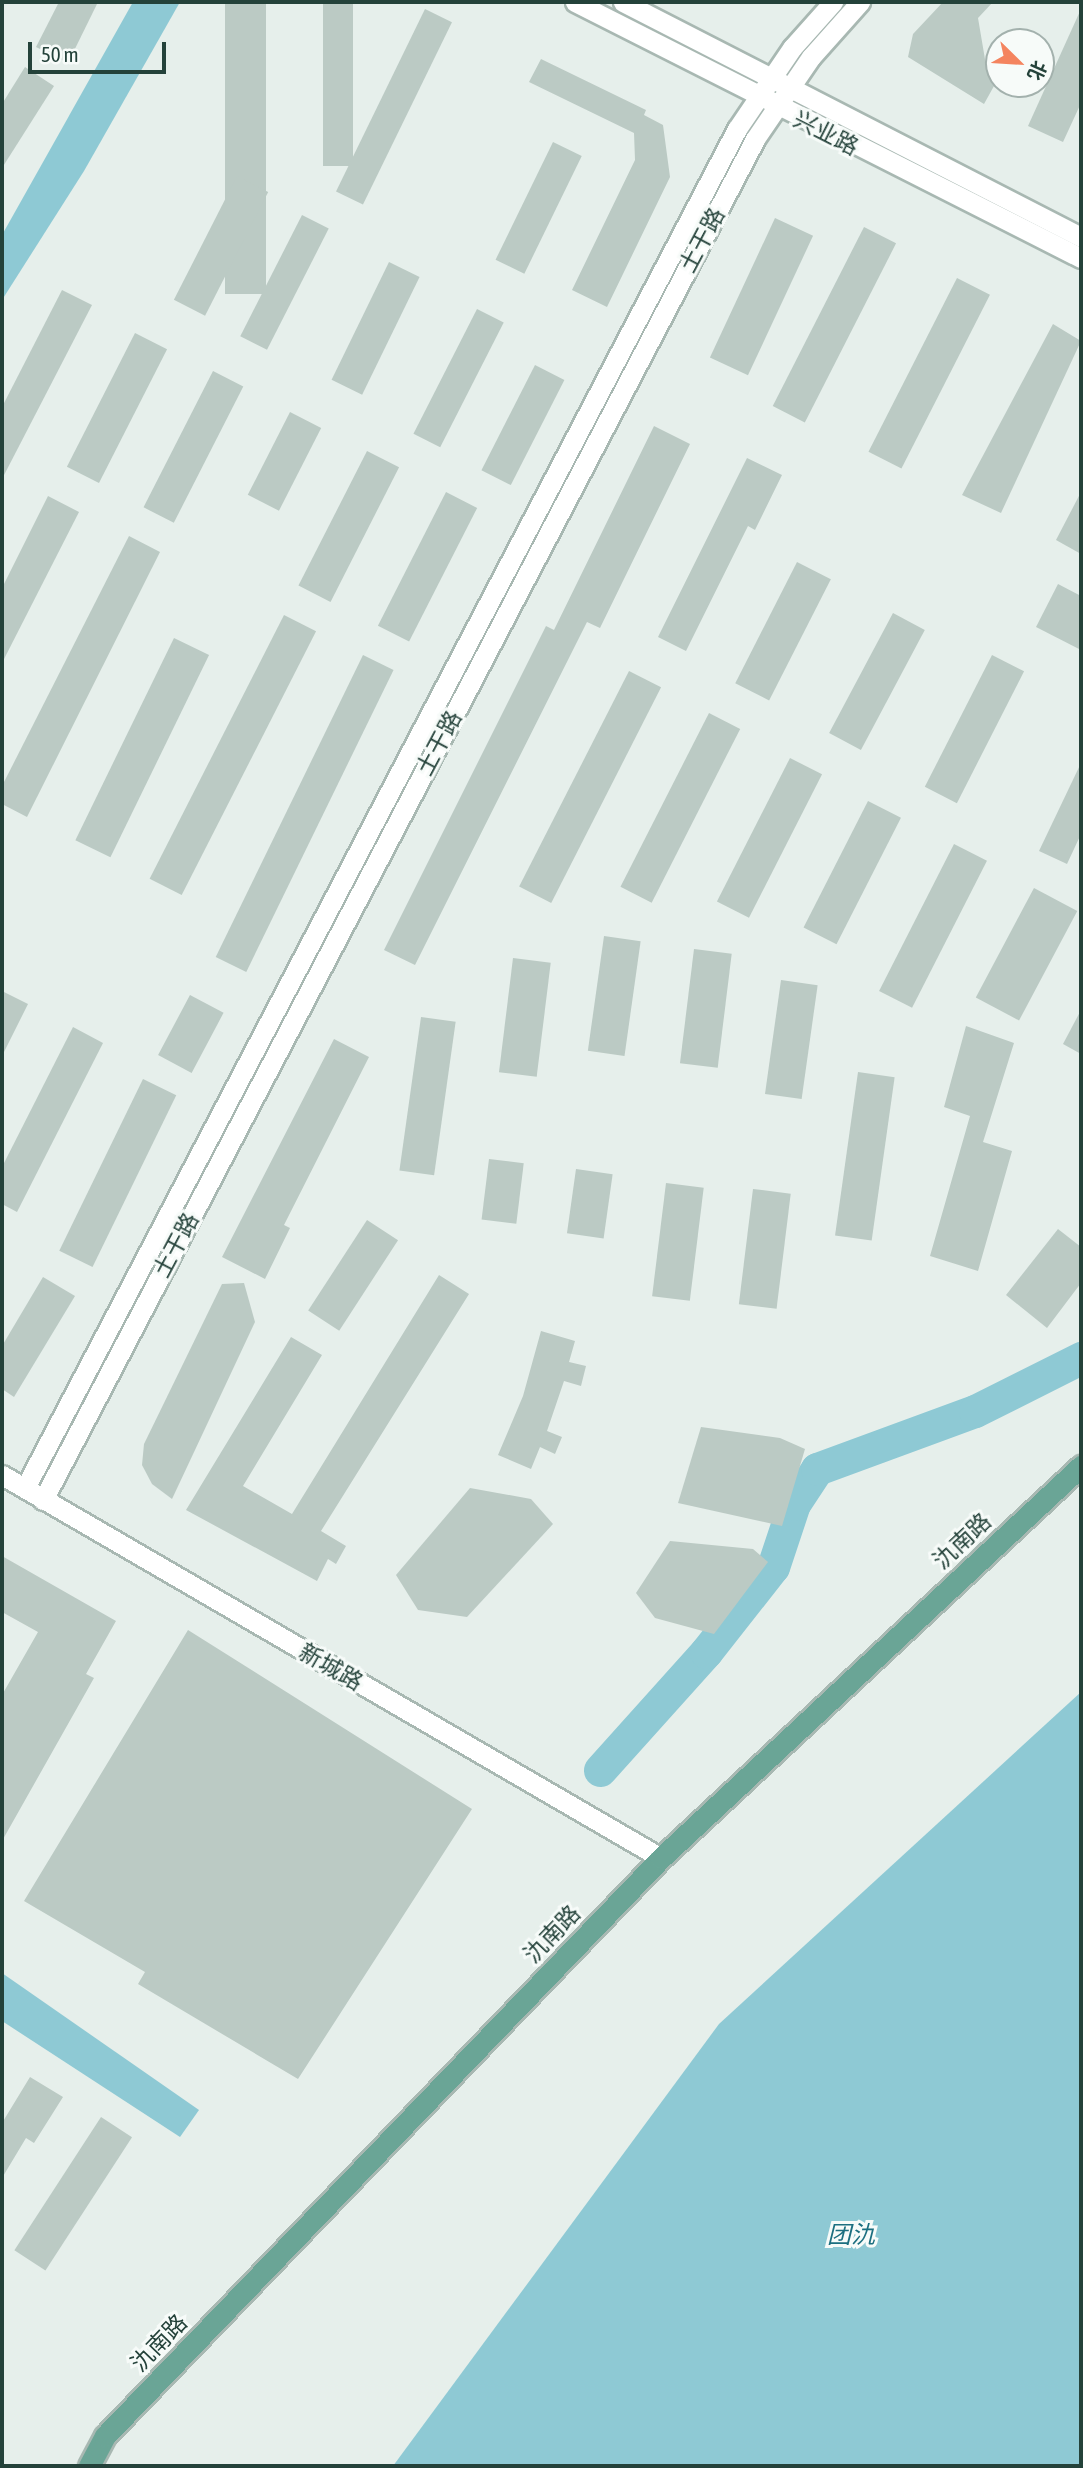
<!DOCTYPE html>
<meta charset="utf-8">
<style>
body{margin:0}
#map{position:relative;width:1083px;height:2468px;overflow:hidden;background:#e6efeb;font-family:"Asap Condensed","Noto Sans SC",sans-serif}
div>[style]{position:absolute}
[style*='--x']{left:calc(var(--x)*1px);top:calc(var(--y)*1px);width:calc(var(--w)*1px);rotate:calc(var(--a)*1deg)}
.water>*{inset:0;background:#8ec9d4}
.river>*{height:33px;margin:-16.5px;padding:0 16.5px;transform-origin:16.5px;border-radius:16.5px;background:#8ec9d4}
.building>*{inset:0;background:#bbcac4;transform-origin:0 0}
.roads{filter:drop-shadow(2px 0 #a8b8b2) drop-shadow(-2px 0 #a8b8b2) drop-shadow(0 2px #a8b8b2) drop-shadow(0 -2px #a8b8b2)}
.minor>*{height:19px;margin:-9.5px;padding:0 9.5px;transform-origin:9.5px;border-radius:9.5px;background:#fff}
.major>*{height:21px;margin:-10.5px;padding:0 10.5px;transform-origin:10.5px;border-radius:10.5px;background:#6aa596}
span{translate:-50% -50%;white-space:nowrap;text-align:center;line-height:1.15;-webkit-text-stroke:6px #f7fbf9;paint-order:stroke}
.street-label{font-size:23px;color:#24423a}
.water-label{font-size:24px;color:#1c6f80;font-style:italic}
.frame{position:absolute;inset:0;border:4px solid #24423a;pointer-events:none}
.north{position:absolute;left:985px;top:28px;width:70px;height:70px;box-sizing:border-box;background:#f7fbf9;border:2px solid #a3b1ad;border-radius:50%;rotate:114deg;font-size:19px;font-weight:700;line-height:28px;text-align:center;color:#24423a}
.north::after{content:'';display:block;margin:auto;width:24px;height:32px;background:#f4845f;clip-path:polygon(50% 0,100% 100%,50% 72%,0 100%)}
.scale{position:absolute;left:28px;top:42px;width:138px;height:32px;box-sizing:border-box;border:4px solid #24423a;border-top:0;padding-left:9px;font-size:21px;line-height:24px;white-space:nowrap;color:#24423a;-webkit-text-stroke:5px #f7fbf9;paint-order:stroke}
</style>
<div id="map">
<div class="water">
<i style="clip-path:polygon(133px 2px,180px 2px,84px 171px,2px 300px,2px 235px)"></i>
<i style="clip-path:polygon(1081px 1692px,1081px 2466px,393px 2466px,719px 2024px)"></i>
<i style="clip-path:polygon(2px 1973px,199px 2110px,180px 2137px,2px 2021px)"></i>
</div>
<div class="river">
<i style="--x:600;--y:1770;--w:159;--a:-48.1"></i>
<i style="--x:706;--y:1652;--w:108;--a:-51.8"></i>
<i style="--x:773;--y:1567;--w:66;--a:-71.6"></i>
<i style="--x:794;--y:1504;--w:42;--a:-56.7"></i>
<i style="--x:817;--y:1469;--w:168;--a:-20.2"></i>
<i style="--x:975;--y:1411;--w:119;--a:-26.6"></i>
</div>
<div class="building">
<i style="clip-path:polygon(59px 2px,98px 2px,68px 63px,36px 47px)"></i>
<i style="left:225px;top:2px;width:41px;height:292px"></i>
<i style="left:323px;top:2px;width:30px;height:164px"></i>
<i style="clip-path:polygon(943px 2px,993px 2px,978px 18px,987px 71px,999px 77px,984px 104px,908px 57px,913px 34px)"></i>
<i style="left:425px;top:9px;width:30px;height:203px;rotate:26deg"></i>
<i style="clip-path:polygon(1081px 9px,1081px 103px,1063px 142px,1028px 126px)"></i>
<i style="clip-path:polygon(541px 59px,646px 110px,644px 115px,663px 125px,670px 177px,607px 307px,572px 290px,635px 160px,634px 133px,529px 82px)"></i>
<i style="clip-path:polygon(25px 67px,54px 86px,2px 168px,2px 104px)"></i>
<i style="left:553px;top:142px;width:32px;height:131px;rotate:26deg"></i>
<i style="left:237px;top:176px;width:35px;height:139px;rotate:27deg"></i>
<i style="left:302px;top:215px;width:30px;height:136px;rotate:27deg"></i>
<i style="left:775px;top:218px;width:42px;height:154px;rotate:25deg"></i>
<i style="left:864px;top:227px;width:36px;height:201px;rotate:27deg"></i>
<i style="left:389px;top:262px;width:34px;height:131px;rotate:26deg"></i>
<i style="left:957px;top:278px;width:37px;height:195px;rotate:27deg"></i>
<i style="clip-path:polygon(62px 290px,92px 305px,2px 479px,2px 407px)"></i>
<i style="left:477px;top:309px;width:30px;height:140px;rotate:27deg"></i>
<i style="clip-path:polygon(1053px 324px,1081px 341px,1001px 513px,962px 495px)"></i>
<i style="left:135px;top:333px;width:36px;height:150px;rotate:27deg"></i>
<i style="left:535px;top:365px;width:33px;height:118px;rotate:27deg"></i>
<i style="left:213px;top:371px;width:34px;height:153px;rotate:27deg"></i>
<i style="left:290px;top:412px;width:35px;height:93px;rotate:27deg"></i>
<i style="clip-path:polygon(654px 426px,690px 444px,600px 628px,587px 622px,415px 965px,384px 950px,546px 626px,554px 630px)"></i>
<i style="left:367px;top:451px;width:36px;height:151px;rotate:27deg"></i>
<i style="clip-path:polygon(747px 458px,782px 475px,755px 530px,748px 526px,686px 651px,658px 637px)"></i>
<i style="left:446px;top:492px;width:35px;height:150px;rotate:27deg"></i>
<i style="clip-path:polygon(1081px 492px,1081px 554px,1056px 540px)"></i>
<i style="clip-path:polygon(48px 496px,79px 512px,2px 663px,2px 588px)"></i>
<i style="clip-path:polygon(129px 536px,160px 552px,27px 817px,2px 804px,2px 786px)"></i>
<i style="left:797px;top:562px;width:38px;height:136px;rotate:27deg"></i>
<i style="clip-path:polygon(1058px 584px,1081px 596px,1081px 650px,1036px 627px)"></i>
<i style="left:893px;top:613px;width:36px;height:136px;rotate:28deg"></i>
<i style="left:284px;top:615px;width:36px;height:296px;rotate:27deg"></i>
<i style="left:174px;top:638px;width:39px;height:225px;rotate:26deg"></i>
<i style="left:363px;top:655px;width:34px;height:336px;rotate:26deg"></i>
<i style="left:992px;top:655px;width:36px;height:148px;rotate:27deg"></i>
<i style="left:629px;top:671px;width:36px;height:242px;rotate:27deg"></i>
<i style="left:709px;top:713px;width:35px;height:195px;rotate:27deg"></i>
<i style="left:790px;top:758px;width:36px;height:161px;rotate:27deg"></i>
<i style="clip-path:polygon(1081px 763px,1081px 834px,1067px 864px,1039px 851px)"></i>
<i style="left:868px;top:801px;width:37px;height:142px;rotate:27deg"></i>
<i style="left:954px;top:844px;width:37px;height:165px;rotate:27deg"></i>
<i style="left:1034px;top:888px;width:49px;height:124px;rotate:28deg"></i>
<i style="left:604px;top:936px;width:37px;height:116px;rotate:8deg"></i>
<i style="left:694px;top:949px;width:38px;height:115px;rotate:7deg"></i>
<i style="left:513px;top:958px;width:38px;height:115px;rotate:7deg"></i>
<i style="left:781px;top:980px;width:37px;height:115px;rotate:8deg"></i>
<i style="clip-path:polygon(2px 991px,28px 1004px,2px 1056px)"></i>
<i style="left:190px;top:995px;width:38px;height:68px;rotate:28deg"></i>
<i style="clip-path:polygon(1081px 1010px,1081px 1054px,1063px 1044px)"></i>
<i style="left:421px;top:1017px;width:35px;height:155px;rotate:8deg"></i>
<i style="clip-path:polygon(966px 1026px,1014px 1043px,983px 1142px,1012px 1151px,978px 1271px,930px 1256px,970px 1116px,944px 1107px)"></i>
<i style="clip-path:polygon(73px 1027px,103px 1043px,17px 1212px,2px 1204px,2px 1167px)"></i>
<i style="clip-path:polygon(334px 1039px,369px 1057px,284px 1225px,290px 1228px,265px 1279px,222px 1257px)"></i>
<i style="left:858px;top:1072px;width:37px;height:165px;rotate:8deg"></i>
<i style="left:143px;top:1079px;width:37px;height:191px;rotate:26deg"></i>
<i style="left:489px;top:1159px;width:35px;height:61px;rotate:7deg"></i>
<i style="left:576px;top:1169px;width:37px;height:65px;rotate:8deg"></i>
<i style="left:666px;top:1183px;width:38px;height:114px;rotate:7deg"></i>
<i style="left:753px;top:1189px;width:38px;height:116px;rotate:7deg"></i>
<i style="left:367px;top:1220px;width:37px;height:108px;rotate:33deg"></i>
<i style="clip-path:polygon(1058px 1229px,1081px 1247px,1081px 1283px,1047px 1328px,1006px 1295px)"></i>
<i style="clip-path:polygon(439px 1275px,469px 1294px,321px 1531px,346px 1546px,336px 1564px,328px 1559px,317px 1581px,186px 1510px,291px 1337px,322px 1355px,243px 1486px,292px 1514px)"></i>
<i style="clip-path:polygon(43px 1277px,75px 1296px,14px 1397px,2px 1389px,2px 1346px)"></i>
<i style="clip-path:polygon(244px 1283px,255px 1322px,172px 1499px,152px 1484px,142px 1465px,144px 1444px,222px 1284px)"></i>
<i style="clip-path:polygon(541px 1331px,575px 1341px,569px 1362px,586px 1366px,581px 1386px,564px 1381px,547px 1431px,562px 1437px,555px 1454px,540px 1447px,531px 1469px,498px 1455px,523px 1396px)"></i>
<i style="clip-path:polygon(701px 1427px,780px 1438px,805px 1449px,782px 1526px,678px 1503px)"></i>
<i style="clip-path:polygon(470px 1488px,531px 1499px,553px 1524px,467px 1617px,418px 1610px,396px 1575px)"></i>
<i style="clip-path:polygon(670px 1541px,753px 1549px,768px 1562px,714px 1634px,655px 1618px,636px 1593px)"></i>
<i style="clip-path:polygon(2px 1556px,116px 1621px,86px 1674px,94px 1678px,2px 1841px,2px 1695px,38px 1632px,2px 1612px)"></i>
<i style="clip-path:polygon(188px 1630px,472px 1809px,298px 2079px,138px 1984px,145px 1972px,24px 1901px)"></i>
<i style="clip-path:polygon(30px 2077px,63px 2097px,34px 2143px,26px 2138px,2px 2178px,2px 2123px)"></i>
<i style="left:101px;top:2117px;width:37px;height:159px;rotate:33deg"></i>
</div>
<div class="roads">
<div class="minor">
<i style="--x:575;--y:2;--w:567;--a:26.84"></i>
<i style="--x:623;--y:2;--w:515;--a:27.16"></i>
<i style="--x:2;--y:1475;--w:762;--a:30.16"></i>
<i style="--x:25;--y:1488;--w:1534;--a:-62.35"></i>
<i style="--x:737;--y:129;--w:98;--a:-55.8"></i>
<i style="--x:792;--y:48;--w:62;--a:-48.3"></i>
<i style="--x:43;--y:1500;--w:1536;--a:-62.38"></i>
<i style="--x:755;--y:139;--w:99;--a:-55.7"></i>
<i style="--x:811;--y:57;--w:74;--a:-48.3"></i>
</div>
<div class="major">
<i style="--x:89;--y:2466;--w:34;--a:-62"></i>
<i style="--x:105;--y:2436;--w:802;--a:-46.11"></i>
<i style="--x:661;--y:1858;--w:575;--a:-43.03"></i>
</div>
</div>
<div class="street-label">
<span style="left:826px;top:133px;rotate:27deg">兴业路</span>
<span style="left:702px;top:240px;rotate:-62deg">土干路</span>
<span style="left:439px;top:743px;rotate:-62deg">土干路</span>
<span style="left:176px;top:1245px;rotate:-62deg">土干路</span>
<span style="left:962px;top:1541px;rotate:-43deg">氿南路</span>
<span style="left:331px;top:1667px;rotate:30deg">新城路</span>
<span style="left:552px;top:1934px;rotate:-46deg">氿南路</span>
<span style="left:159px;top:2343px;rotate:-46deg">氿南路</span>
</div>
<div class="water-label">
<span style="left:851px;top:2235px">团氿</span>
</div>
<div class="frame"></div>
<div class="north">北</div>
<div class="scale">50 m</div>
</div>
